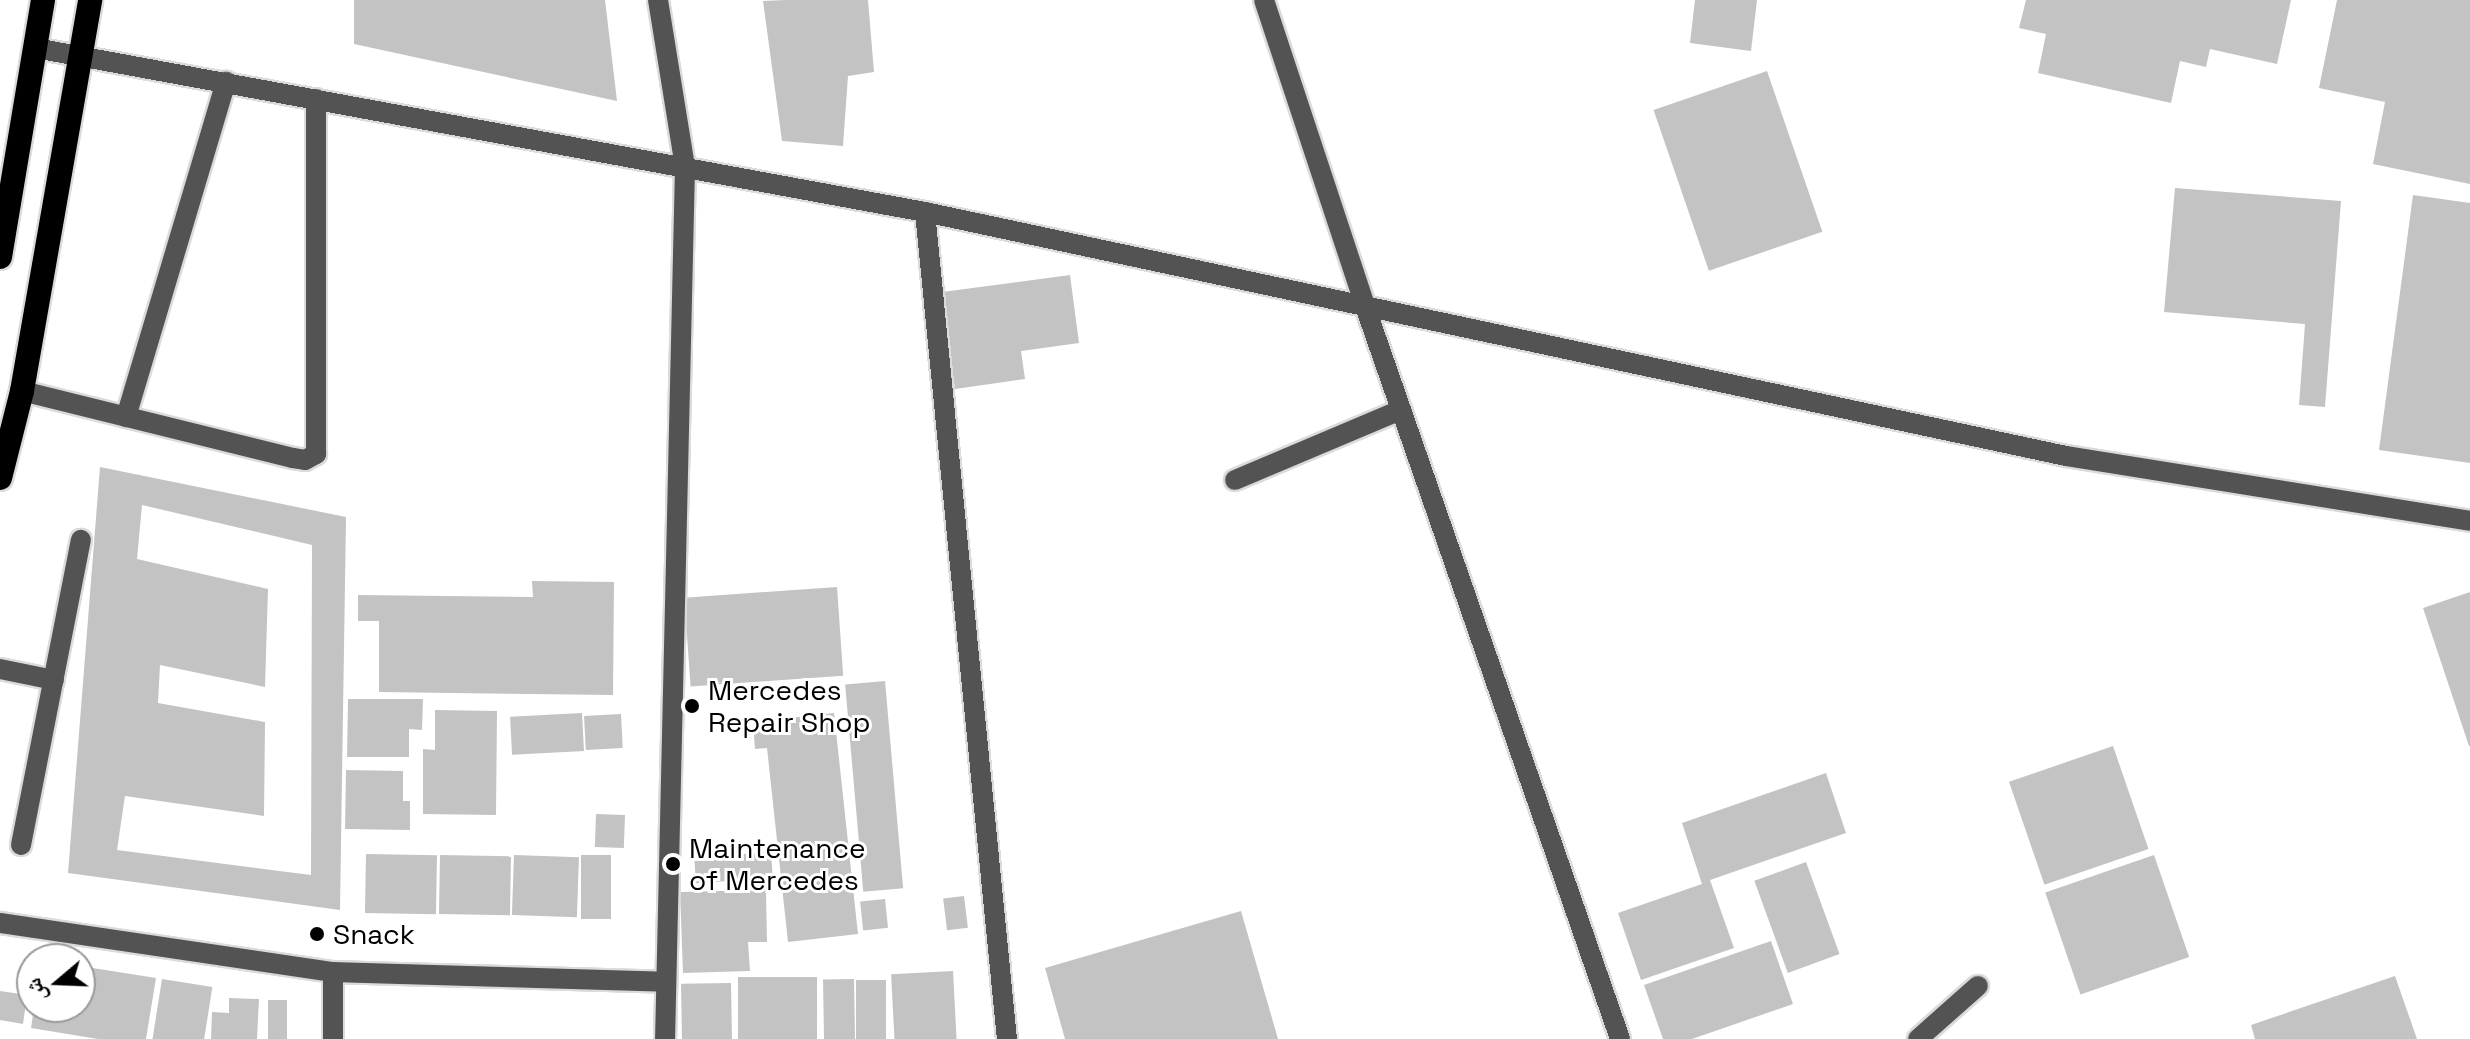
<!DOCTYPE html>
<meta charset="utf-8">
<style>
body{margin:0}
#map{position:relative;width:2470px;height:1039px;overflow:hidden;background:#fff;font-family:"Space Grotesk","Noto Naskh Arabic",sans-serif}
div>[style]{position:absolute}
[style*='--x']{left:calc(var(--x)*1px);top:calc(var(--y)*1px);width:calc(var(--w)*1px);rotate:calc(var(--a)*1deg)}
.building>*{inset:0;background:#c3c3c3;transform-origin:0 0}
.roads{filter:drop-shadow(2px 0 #dbdbdb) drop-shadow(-2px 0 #dbdbdb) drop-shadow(0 2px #dbdbdb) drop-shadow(0 -2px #dbdbdb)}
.minor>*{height:20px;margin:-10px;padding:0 10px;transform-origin:10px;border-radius:10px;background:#535353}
.highway>*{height:24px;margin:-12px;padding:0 12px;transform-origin:12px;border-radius:12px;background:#000}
.dots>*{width:22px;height:22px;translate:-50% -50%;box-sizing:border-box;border:4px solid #fff;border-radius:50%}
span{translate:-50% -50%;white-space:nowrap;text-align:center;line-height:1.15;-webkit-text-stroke:6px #fff;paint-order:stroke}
.poi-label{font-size:28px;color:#000}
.left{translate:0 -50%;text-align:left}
.north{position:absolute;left:16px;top:943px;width:80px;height:80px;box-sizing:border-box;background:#fff;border:2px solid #999;border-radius:50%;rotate:251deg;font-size:22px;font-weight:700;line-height:32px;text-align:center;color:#000}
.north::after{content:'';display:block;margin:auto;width:28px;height:36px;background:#000;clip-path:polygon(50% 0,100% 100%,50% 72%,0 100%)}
</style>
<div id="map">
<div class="building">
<i style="clip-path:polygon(354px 0,605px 0,617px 101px,354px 44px)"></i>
<i style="clip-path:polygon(786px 0,868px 0,874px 72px,848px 76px,843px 146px,782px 141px,763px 1px)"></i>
<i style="clip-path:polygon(1695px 0,1757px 0,1751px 51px,1690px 43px)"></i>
<i style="clip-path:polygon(2026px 0,2291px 0,2277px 64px,2210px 49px,2206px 67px,2180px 61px,2171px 103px,2038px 73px,2046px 34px,2019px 28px)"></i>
<i style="clip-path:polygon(2337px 0,2470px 0,2470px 184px,2373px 164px,2385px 102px,2319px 88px)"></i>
<i style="left:1767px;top:71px;width:170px;height:120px;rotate:71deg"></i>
<i style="clip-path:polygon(2175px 188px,2341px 201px,2325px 407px,2299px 405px,2305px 324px,2164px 312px)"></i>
<i style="clip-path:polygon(2413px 195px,2470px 203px,2470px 463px,2379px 450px)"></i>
<i style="clip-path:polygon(1070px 275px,1079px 343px,1021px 351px,1025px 379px,955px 389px,942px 292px)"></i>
<i style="clip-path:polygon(evenodd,100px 467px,346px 517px,340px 910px,68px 873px,100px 467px,142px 505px,312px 545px,311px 875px,117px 850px,125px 796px,264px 816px,265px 722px,158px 703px,160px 665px,265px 687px,268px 589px,137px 559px,142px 505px)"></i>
<i style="clip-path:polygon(532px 581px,614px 582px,613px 695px,379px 692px,379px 621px,358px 621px,358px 595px,533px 597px)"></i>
<i style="left:837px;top:587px;width:89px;height:153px;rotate:86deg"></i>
<i style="clip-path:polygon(2470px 592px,2470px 746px,2469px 746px,2423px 608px)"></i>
<i style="left:885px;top:681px;width:208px;height:40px;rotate:85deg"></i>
<i style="clip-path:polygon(348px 699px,423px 699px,422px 730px,409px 729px,409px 757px,347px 757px)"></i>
<i style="clip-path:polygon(435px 710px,497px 711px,496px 815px,423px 814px,423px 749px,435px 750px)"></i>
<i style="left:582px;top:713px;width:38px;height:72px;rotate:87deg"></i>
<i style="clip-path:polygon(834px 713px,858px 934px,788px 942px,767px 748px,755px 749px,753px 722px)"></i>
<i style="left:621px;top:714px;width:34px;height:37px;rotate:87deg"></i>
<i style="left:2113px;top:746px;width:109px;height:110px;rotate:71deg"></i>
<i style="clip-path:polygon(346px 770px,403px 771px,403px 801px,410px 801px,410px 830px,345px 829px)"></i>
<i style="clip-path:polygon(1826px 773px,1846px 833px,1710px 880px,1734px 948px,1641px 980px,1618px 913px,1702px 884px,1682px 823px)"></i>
<i style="left:596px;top:814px;width:29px;height:33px;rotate:2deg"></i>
<i style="left:771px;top:852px;width:26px;height:77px;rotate:86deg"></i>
<i style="left:366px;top:854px;width:71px;height:59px;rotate:1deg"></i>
<i style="left:440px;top:855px;width:71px;height:59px;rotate:1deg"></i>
<i style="left:514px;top:855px;width:65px;height:60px;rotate:2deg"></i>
<i style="left:581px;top:855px;width:30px;height:64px"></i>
<i style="left:2154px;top:855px;width:108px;height:115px;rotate:71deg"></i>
<i style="left:1806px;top:862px;width:98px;height:55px;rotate:70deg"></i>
<i style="clip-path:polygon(766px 890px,767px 942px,748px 942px,750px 971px,683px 973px,680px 892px)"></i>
<i style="left:964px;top:896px;width:32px;height:21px;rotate:83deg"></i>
<i style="left:885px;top:899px;width:29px;height:25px;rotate:84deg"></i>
<i style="clip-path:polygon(1241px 911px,1278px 1039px,1065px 1039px,1045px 968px)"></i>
<i style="clip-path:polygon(1771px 941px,1793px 1004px,1692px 1039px,1663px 1039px,1644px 985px)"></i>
<i style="clip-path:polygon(80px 966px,156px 978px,146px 1039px,98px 1039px,31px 1028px,34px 1008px,80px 1007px)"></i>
<i style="left:953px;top:971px;width:68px;height:62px;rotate:87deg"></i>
<i style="clip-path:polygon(2395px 976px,2417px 1039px,2255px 1039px,2251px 1025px)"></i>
<i style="left:738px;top:977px;width:79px;height:62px"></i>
<i style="left:162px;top:979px;width:51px;height:61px;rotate:9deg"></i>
<i style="left:854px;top:979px;width:60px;height:31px;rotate:89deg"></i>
<i style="left:856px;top:980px;width:30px;height:59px"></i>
<i style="left:731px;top:983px;width:56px;height:50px;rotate:89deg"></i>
<i style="clip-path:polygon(0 991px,27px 995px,23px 1024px,0 1020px)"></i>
<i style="clip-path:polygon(229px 998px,259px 999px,257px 1039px,211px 1039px,212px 1012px,229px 1013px)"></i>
<i style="left:268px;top:1000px;width:19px;height:39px"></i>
</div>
<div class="roads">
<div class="minor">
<i style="--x:658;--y:0;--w:169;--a:80.8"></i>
<i style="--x:685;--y:167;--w:872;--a:91.31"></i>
<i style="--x:1264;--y:0;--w:325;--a:71.7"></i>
<i style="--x:1366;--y:309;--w:773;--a:70.81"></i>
<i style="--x:35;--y:48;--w:905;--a:10.44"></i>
<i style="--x:925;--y:212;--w:1167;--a:12.07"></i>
<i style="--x:2066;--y:456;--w:409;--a:9.1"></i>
<i style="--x:925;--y:212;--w:831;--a:84.34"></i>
<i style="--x:22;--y:391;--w:279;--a:13.9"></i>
<i style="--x:293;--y:458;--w:12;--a:9"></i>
<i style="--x:305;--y:460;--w:13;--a:-29"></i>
<i style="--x:316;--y:454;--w:355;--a:-90"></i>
<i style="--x:126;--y:417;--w:350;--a:-73.4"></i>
<i style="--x:1235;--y:480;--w:180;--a:-22.9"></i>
<i style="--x:0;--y:669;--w:55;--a:11.5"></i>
<i style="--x:21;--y:845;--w:311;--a:-78.9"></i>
<i style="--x:0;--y:923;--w:337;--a:8.4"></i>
<i style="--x:333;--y:972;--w:331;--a:1.7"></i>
<i style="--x:333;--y:1039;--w:67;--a:-90"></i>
<i style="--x:1918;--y:1039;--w:80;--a:-41.5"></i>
</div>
<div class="highway">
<i style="--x:0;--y:257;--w:261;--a:-80.5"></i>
<i style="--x:0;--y:478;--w:90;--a:-75.8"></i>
<i style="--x:22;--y:391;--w:397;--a:-80.1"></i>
</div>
</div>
<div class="dots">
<i style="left:692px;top:706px;background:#000"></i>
<i style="left:673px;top:864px;background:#000"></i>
<i style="left:317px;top:934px;background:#000"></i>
</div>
<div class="poi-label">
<span class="left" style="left:708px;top:706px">Mercedes<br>Repair Shop</span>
<span class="left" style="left:689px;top:864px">Maintenance<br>of Mercedes</span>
<span class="left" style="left:333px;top:934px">Snack</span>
</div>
<div class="north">ش</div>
</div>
